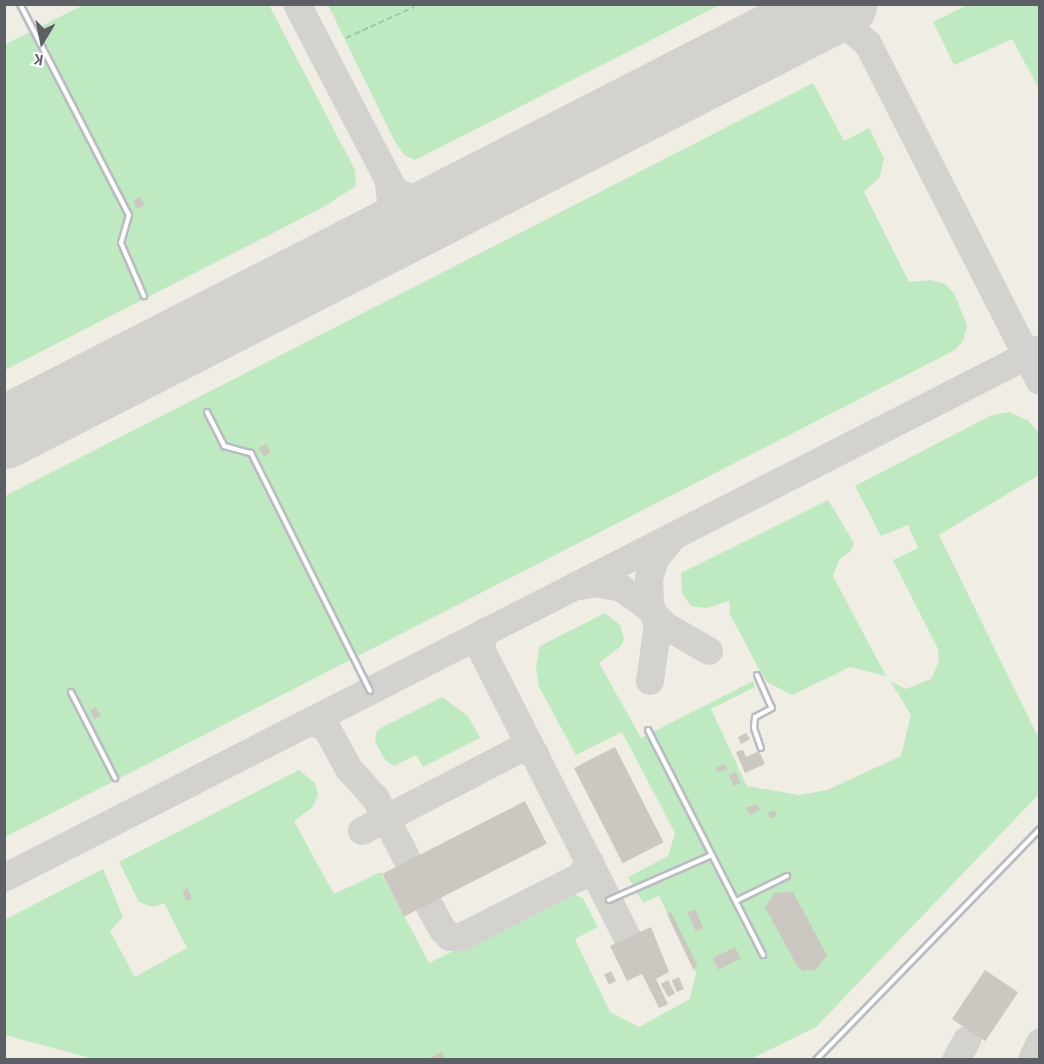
<!DOCTYPE html>
<style>
body{margin:0}
#map{position:relative;width:1044px;height:1064px;overflow:hidden;background:#f0eee4;font-family:"Alegreya Sans",sans-serif}
div>[style]{position:absolute}
[style*='--x']{left:calc(var(--x)*1px);top:calc(var(--y)*1px);width:calc(var(--w)*1px);rotate:calc(var(--a)*1deg)}
.green>*{inset:0;background:#bfeac1}
.taxiway>*{height:28px;margin:-14px;padding:0 14px;transform-origin:14px;border-radius:14px;background:#d3d2ce}
.runway>*{height:72px;margin:-36px;padding:0 36px;transform-origin:36px;border-radius:36px;background:#d3d2ce}
.building>*{inset:0;background:#cbc8c1;transform-origin:0 0}
.path>*{height:2px;margin-top:-1px;transform-origin:0;background:repeating-linear-gradient(90deg,#96cca8 0 6px,transparent 0 9px)}
.roads{filter:drop-shadow(2px 0 #b9bcc1) drop-shadow(-2px 0 #b9bcc1) drop-shadow(0 2px #b9bcc1) drop-shadow(0 -2px #b9bcc1)}
.service>*{height:4px;margin:-2px;padding:0 2px;transform-origin:2px;border-radius:2px;background:#fff}
span{translate:-50% -50%;white-space:nowrap;text-align:center;line-height:1.15;-webkit-text-stroke:6px #fff;paint-order:stroke}
.frame{position:absolute;inset:0;border:6px solid #5c6066;pointer-events:none}
.north{position:absolute;left:12px;top:12px;width:60px;height:60px;-webkit-text-stroke:4px #fff;paint-order:stroke;rotate:190deg;font-size:16px;font-weight:700;line-height:24px;text-align:center;color:#5c6066}
.north::after{content:'';display:block;margin:auto;width:21px;height:27px;background:#5c6066;clip-path:polygon(50% 0,100% 100%,50% 72%,0 100%)}
</style>
<div id="map">
<div class="green">
<i style="clip-path:polygon(83px 5px,269px 5px,355px 170px,356px 186px,322px 208px,5px 370px,4px 45px)"></i>
<i style="clip-path:polygon(328px 5px,720px 5px,415px 160px,404px 155px,394px 140px)"></i>
<i style="clip-path:polygon(967px 5px,1039px 5px,1039px 89px,1012px 39px,954px 65px,933px 22px)"></i>
<i style="clip-path:polygon(813px 83px,844px 141px,869px 128px,884px 158px,880px 177px,864px 192px,909px 282px,931px 280px,945px 284px,954px 293px,967px 325px,963px 341px,955px 350px,5px 837px,5px 496px)"></i>
<i style="clip-path:polygon(1009px 412px,1029px 421px,1039px 433px,1039px 475px,939px 535px,1039px 739px,1039px 794px,816px 1027px,749px 1060px,94px 1059px,5px 1035px,4px 920px,103px 869px,123px 917px,110px 931px,135px 977px,187px 948px,164px 903px,153px 907px,139px 902px,119px 862px,299px 770px,315px 783px,318px 795px,312px 808px,294px 821px,334px 894px,381px 872px,429px 963px,569px 893px,583px 898px,598px 927px,575px 939px,610px 1012px,639px 1027px,690px 999px,696px 973px,659px 896px,643px 903px,628px 877px,668px 856px,675px 833px,622px 732px,576px 755px,539px 687px,536px 666px,540px 646px,605px 613px,620px 625px,624px 639px,621px 646px,599px 663px,641px 738px,753px 681px,755px 687px,711px 709px,747px 786px,799px 795px,827px 790px,901px 756px,911px 715px,890px 681px,906px 689px,931px 679px,939px 661px,938px 649px,893px 560px,918px 548px,908px 525px,881px 536px,855px 486px,992px 415px)"></i>
<i style="clip-path:polygon(828px 500px,854px 543px,850px 552px,839px 560px,833px 576px,886px 676px,850px 667px,792px 695px,767px 682px,761px 673px,730px 614px,729px 601px,707px 608px,691px 606px,682px 593px,681px 573px)"></i>
<i style="clip-path:polygon(442px 697px,468px 716px,480px 738px,423px 767px,416px 755px,394px 766px,386px 761px,375px 742px,377px 730px)"></i>
</div>
<div class="taxiway">
<i style="--x:297;--y:4;--w:210;--a:62.5"></i>
<i style="--x:394;--y:190;--w:31;--a:29"></i>
<i style="--x:421;--y:205;--w:27;--a:2"></i>
<i style="--x:823;--y:4;--w:18;--a:124"></i>
<i style="--x:813;--y:19;--w:36;--a:13"></i>
<i style="--x:848;--y:27;--w:26;--a:40"></i>
<i style="--x:868;--y:44;--w:378;--a:63"></i>
<i style="--x:372;--y:245;--w:41;--a:-60.9"></i>
<i style="--x:392;--y:209;--w:25;--a:-97"></i>
<i style="--x:580;--y:586;--w:16;--a:-11"></i>
<i style="--x:596;--y:583;--w:25;--a:11"></i>
<i style="--x:621;--y:588;--w:32;--a:35"></i>
<i style="--x:647;--y:606;--w:25;--a:48"></i>
<i style="--x:664;--y:625;--w:52;--a:30"></i>
<i style="--x:486;--y:631;--w:17;--a:111"></i>
<i style="--x:480;--y:647;--w:325;--a:63.1"></i>
<i style="--x:650;--y:681;--w:57;--a:-81.9"></i>
<i style="--x:658;--y:625;--w:22;--a:-111"></i>
<i style="--x:650;--y:604;--w:26;--a:-92"></i>
<i style="--x:649;--y:578;--w:20;--a:-72"></i>
<i style="--x:655;--y:559;--w:28;--a:-51"></i>
<i style="--x:310;--y:722;--w:17;--a:17"></i>
<i style="--x:326;--y:727;--w:48;--a:61.3"></i>
<i style="--x:349;--y:769;--w:40;--a:48"></i>
<i style="--x:376;--y:799;--w:65;--a:62.7"></i>
<i style="--x:362;--y:831;--w:178;--a:-27.4"></i>
<i style="--x:520;--y:749;--w:16;--a:18"></i>
<i style="--x:4;--y:878;--w:1163;--a:-27.05"></i>
<i style="--x:430;--y:907;--w:26;--a:61"></i>
<i style="--x:443;--y:930;--w:10;--a:45"></i>
<i style="--x:450;--y:937;--w:11;--a:0"></i>
<i style="--x:461;--y:937;--w:135;--a:-26.9"></i>
<i style="--x:581;--y:876;--w:17;--a:-59"></i>
<i style="--x:956;--y:1060;--w:23;--a:-61"></i>
<i style="--x:1032;--y:1060;--w:19;--a:-65"></i>
</div>
<div class="runway">
<i style="--x:4;--y:433;--w:941;--a:-27.14"></i>
</div>
<div class="building">
<i style="clip-path:polygon(140px 197px,145px 205px,137px 209px,133px 200px)"></i>
<i style="left:266px;top:444px;width:10px;height:8px;rotate:61deg"></i>
<i style="clip-path:polygon(96px 707px,101px 716px,94px 719px,90px 710px)"></i>
<i style="clip-path:polygon(746px 733px,750px 739px,741px 744px,738px 737px)"></i>
<i style="left:615px;top:747px;width:107px;height:46px;rotate:63deg"></i>
<i style="clip-path:polygon(743px 750px,746px 757px,759px 751px,765px 764px,745px 773px,736px 752px)"></i>
<i style="left:725px;top:764px;width:5px;height:10px;rotate:68deg"></i>
<i style="left:736px;top:772px;width:12px;height:8px;rotate:66deg"></i>
<i style="left:525px;top:801px;width:48px;height:160px;rotate:63deg"></i>
<i style="clip-path:polygon(757px 804px,760px 810px,750px 815px,746px 808px)"></i>
<i style="clip-path:polygon(775px 810px,777px 816px,770px 818px,768px 813px)"></i>
<i style="left:188px;top:888px;width:12px;height:6px;rotate:70deg"></i>
<i style="clip-path:polygon(793px 892px,827px 955px,816px 970px,803px 971px,797px 966px,765px 907px,774px 893px)"></i>
<i style="left:695px;top:909px;width:21px;height:8px;rotate:67deg"></i>
<i style="clip-path:polygon(671px 912px,698px 966px,693px 969px,667px 914px)"></i>
<i style="clip-path:polygon(651px 927px,669px 972px,656px 979px,668px 1004px,659px 1008px,642px 974px,627px 981px,610px 946px)"></i>
<i style="left:735px;top:947px;width:13px;height:25px;rotate:63deg"></i>
<i style="left:985px;top:970px;width:40px;height:59px;rotate:34deg"></i>
<i style="left:611px;top:971px;width:11px;height:8px;rotate:63deg"></i>
<i style="left:679px;top:977px;width:13px;height:8px;rotate:67deg"></i>
<i style="left:668px;top:980px;width:15px;height:8px;rotate:62deg"></i>
<i style="clip-path:polygon(442px 1052px,445px 1060px,432px 1060px,431px 1057px)"></i>
</div>
<div class="path">
<i style="--x:346;--y:38;--w:75;--a:-24.5"></i>
</div>
<div class="roads">
<div class="service">
<i style="--x:20;--y:4;--w:237;--a:62.7"></i>
<i style="--x:129;--y:215;--w:29;--a:106"></i>
<i style="--x:121;--y:243;--w:58;--a:66.5"></i>
<i style="--x:207;--y:412;--w:38;--a:63"></i>
<i style="--x:224;--y:446;--w:28;--a:15"></i>
<i style="--x:251;--y:453;--w:266;--a:63.4"></i>
<i style="--x:757;--y:675;--w:36;--a:66"></i>
<i style="--x:772;--y:708;--w:19;--a:152"></i>
<i style="--x:755;--y:717;--w:11;--a:95"></i>
<i style="--x:754;--y:728;--w:21;--a:71"></i>
<i style="--x:71;--y:692;--w:97;--a:62.9"></i>
<i style="--x:648;--y:730;--w:253;--a:62.9"></i>
<i style="--x:609;--y:900;--w:112;--a:-23.6"></i>
<i style="--x:736;--y:901;--w:57;--a:-26.1"></i>
<i style="--x:816;--y:1060;--w:322;--a:-45.9"></i>
</div>
</div>
<div class="frame"></div>
<div class="north">K</div>
</div>
